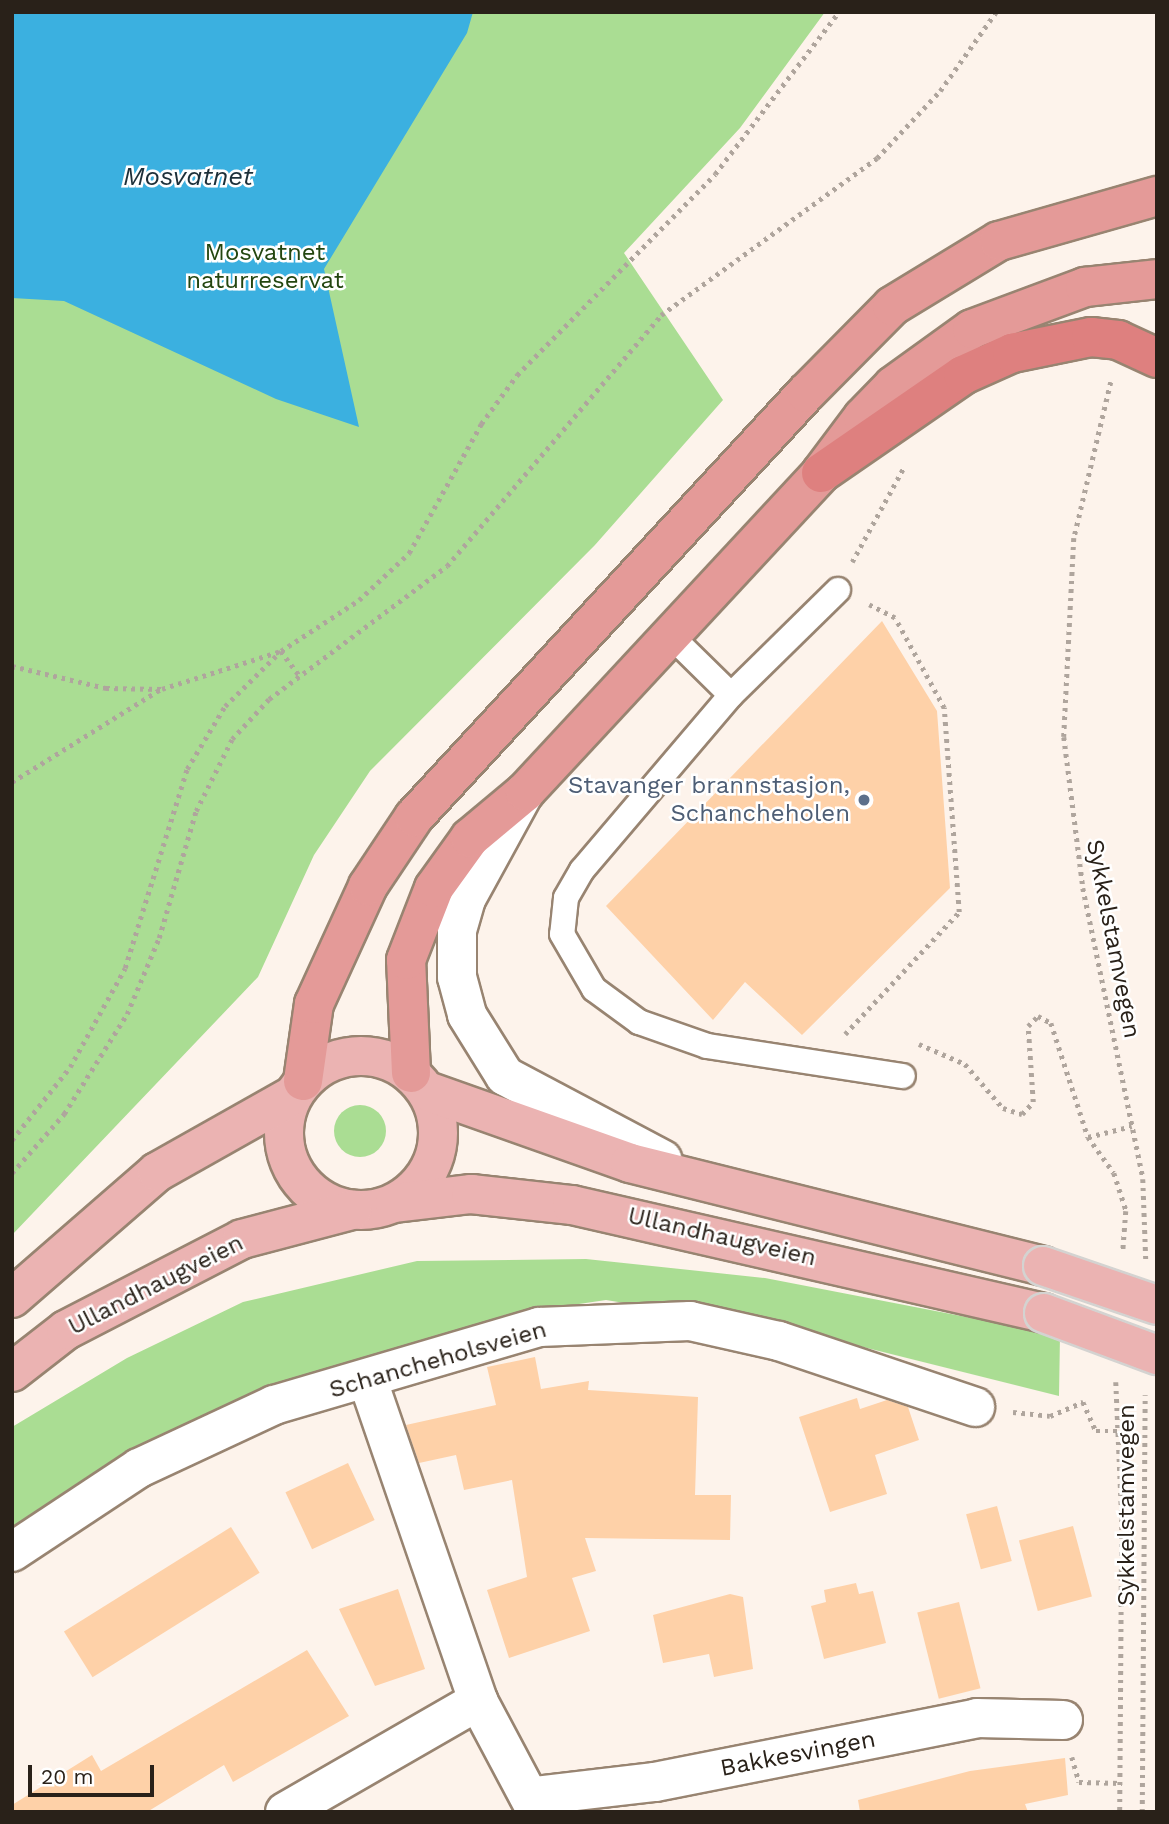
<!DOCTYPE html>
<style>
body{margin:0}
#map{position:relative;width:1169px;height:1824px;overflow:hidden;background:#fdf3eb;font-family:"Work Sans",sans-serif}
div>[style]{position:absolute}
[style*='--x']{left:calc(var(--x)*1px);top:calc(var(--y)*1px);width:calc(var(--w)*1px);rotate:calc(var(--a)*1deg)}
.green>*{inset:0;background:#aadd93}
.round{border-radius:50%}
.water>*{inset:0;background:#3bb0e0}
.building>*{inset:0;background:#fed1a8;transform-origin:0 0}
.path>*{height:4.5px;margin-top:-2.25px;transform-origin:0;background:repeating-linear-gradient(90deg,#afa59d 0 3.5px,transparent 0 8.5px)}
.roads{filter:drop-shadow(2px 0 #988471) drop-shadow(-2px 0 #988471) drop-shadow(0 2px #988471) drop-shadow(0 -2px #988471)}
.service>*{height:24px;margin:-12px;padding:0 12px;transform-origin:12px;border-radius:12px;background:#fff}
.minor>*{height:38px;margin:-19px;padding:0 19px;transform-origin:19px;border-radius:19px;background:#fff}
.primary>*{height:38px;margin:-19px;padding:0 19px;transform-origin:19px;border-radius:19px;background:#ebb3b2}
.primary>.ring{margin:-19px;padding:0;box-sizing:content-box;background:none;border:38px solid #ebb3b2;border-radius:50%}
.trunk>*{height:38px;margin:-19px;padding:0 19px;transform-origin:19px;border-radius:19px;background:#e49a98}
.motorway>*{height:38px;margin:-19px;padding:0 19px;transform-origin:19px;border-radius:19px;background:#de807f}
.bridges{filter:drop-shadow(2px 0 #d4d3d1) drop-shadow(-2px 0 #d4d3d1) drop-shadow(0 2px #d4d3d1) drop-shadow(0 -2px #d4d3d1)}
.primary-bridge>*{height:38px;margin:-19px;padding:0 19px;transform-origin:19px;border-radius:19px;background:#ebb3b2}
.dots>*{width:19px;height:19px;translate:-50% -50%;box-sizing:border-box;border:4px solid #fff;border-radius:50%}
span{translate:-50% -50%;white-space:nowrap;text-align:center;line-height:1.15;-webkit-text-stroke:5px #fff;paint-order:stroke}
.park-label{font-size:24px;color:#234610}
.service-label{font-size:24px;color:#4e5e75}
.right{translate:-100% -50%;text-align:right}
.street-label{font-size:24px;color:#292119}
.water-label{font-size:26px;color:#1c2f39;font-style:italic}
.frame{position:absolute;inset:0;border:14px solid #292119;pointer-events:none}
.scale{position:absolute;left:28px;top:1765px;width:126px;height:32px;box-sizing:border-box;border:4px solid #292119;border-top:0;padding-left:9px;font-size:21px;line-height:24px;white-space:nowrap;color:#292119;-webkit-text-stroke:5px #fff;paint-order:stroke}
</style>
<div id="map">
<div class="green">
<i style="clip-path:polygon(12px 12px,825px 12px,740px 128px,624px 253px,723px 400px,595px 545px,370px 771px,314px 855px,258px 977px,12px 1235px)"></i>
<i class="round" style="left:334px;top:1105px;width:52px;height:52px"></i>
<i style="clip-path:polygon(586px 1259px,765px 1278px,1060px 1335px,1059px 1396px,803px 1332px,606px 1300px,505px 1315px,243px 1400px,70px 1489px,12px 1533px,12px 1427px,127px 1358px,243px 1302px,417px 1261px)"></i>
</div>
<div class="water">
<i style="clip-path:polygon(12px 12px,473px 12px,467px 33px,324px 269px,359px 427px,276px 399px,64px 301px,12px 298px)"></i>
</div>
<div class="building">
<i style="clip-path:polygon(882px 621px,937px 711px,950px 888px,802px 1035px,745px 982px,713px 1020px,606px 906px)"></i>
<i style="clip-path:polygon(535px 1357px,541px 1389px,589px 1381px,588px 1390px,698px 1397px,695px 1495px,731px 1495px,730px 1540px,585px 1538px,596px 1571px,572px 1578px,590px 1631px,509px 1658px,487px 1590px,527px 1577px,512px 1480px,464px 1490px,456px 1455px,419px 1463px,406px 1425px,496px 1405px,487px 1367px)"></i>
<i style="clip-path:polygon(857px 1398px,860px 1409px,887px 1400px,908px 1407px,919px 1440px,875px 1455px,887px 1494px,830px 1512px,799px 1417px)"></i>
<i style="left:348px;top:1463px;width:63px;height:69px;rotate:65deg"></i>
<i style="left:997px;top:1506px;width:57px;height:32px;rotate:75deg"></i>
<i style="left:1073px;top:1526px;width:73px;height:56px;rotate:75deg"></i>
<i style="left:231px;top:1527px;width:54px;height:197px;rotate:58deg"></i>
<i style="clip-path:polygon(856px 1583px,859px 1594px,873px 1591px,886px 1643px,824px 1659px,811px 1606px,826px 1602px,824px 1590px)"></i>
<i style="clip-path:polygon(398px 1589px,425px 1669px,375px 1686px,339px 1609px)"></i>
<i style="clip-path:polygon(730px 1594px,743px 1597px,753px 1669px,714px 1677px,709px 1654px,663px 1663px,653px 1615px)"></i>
<i style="left:959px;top:1602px;width:89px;height:43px;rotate:76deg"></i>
<i style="clip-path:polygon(307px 1650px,349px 1716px,233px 1782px,224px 1765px,147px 1812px,12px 1812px,12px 1805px,92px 1755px,101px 1771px)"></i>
<i style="clip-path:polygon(1065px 1758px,1068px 1795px,1025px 1804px,1028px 1812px,860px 1812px,858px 1800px,970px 1771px)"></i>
</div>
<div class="path">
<i style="--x:1111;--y:382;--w:160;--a:103.3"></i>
<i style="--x:1074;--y:538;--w:199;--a:92.9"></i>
<i style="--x:1064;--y:737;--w:152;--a:82.8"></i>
<i style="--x:1083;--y:888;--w:297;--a:78.3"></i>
<i style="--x:1143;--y:1179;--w:81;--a:87.9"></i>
<i style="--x:852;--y:562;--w:106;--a:-61.3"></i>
<i style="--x:12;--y:666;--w:97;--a:13.2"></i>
<i style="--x:106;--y:688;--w:56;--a:1"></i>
<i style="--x:162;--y:689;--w:125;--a:-17.7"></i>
<i style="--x:281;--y:651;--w:31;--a:53"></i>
<i style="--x:12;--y:782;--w:176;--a:-32"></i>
<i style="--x:845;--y:1034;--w:167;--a:-46.9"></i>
<i style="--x:959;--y:912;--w:205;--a:-94.2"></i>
<i style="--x:944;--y:708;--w:102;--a:-118.6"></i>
<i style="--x:895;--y:618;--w:29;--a:-153"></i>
<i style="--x:919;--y:1044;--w:50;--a:23.5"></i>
<i style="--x:965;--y:1064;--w:58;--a:49.2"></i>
<i style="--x:1003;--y:1108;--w:20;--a:18"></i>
<i style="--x:1022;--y:1114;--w:16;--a:-47"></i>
<i style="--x:1033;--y:1102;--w:76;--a:-93.8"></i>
<i style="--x:1028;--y:1026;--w:14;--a:-45"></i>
<i style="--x:1038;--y:1016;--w:15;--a:28"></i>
<i style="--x:1051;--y:1023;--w:120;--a:72"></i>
<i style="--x:1088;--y:1137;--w:44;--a:54.2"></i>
<i style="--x:1114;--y:1173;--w:40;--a:72"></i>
<i style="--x:1126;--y:1211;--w:40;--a:94.3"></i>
<i style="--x:1088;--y:1137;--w:45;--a:-14"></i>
<i style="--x:12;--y:1140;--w:93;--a:-51.5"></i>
<i style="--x:70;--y:1067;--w:113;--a:-60.9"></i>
<i style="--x:125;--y:968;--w:208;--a:-72.7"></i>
<i style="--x:187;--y:769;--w:74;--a:-58.9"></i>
<i style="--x:225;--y:706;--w:78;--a:-44.5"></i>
<i style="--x:281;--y:651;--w:93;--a:-33.2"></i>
<i style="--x:359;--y:600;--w:69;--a:-43.2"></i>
<i style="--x:409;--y:553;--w:148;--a:-60.8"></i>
<i style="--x:481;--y:424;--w:61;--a:-53.7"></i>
<i style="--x:517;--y:375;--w:282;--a:-45.4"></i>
<i style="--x:715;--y:174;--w:204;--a:-52.6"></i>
<i style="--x:12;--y:1173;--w:79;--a:-48.6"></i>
<i style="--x:64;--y:1114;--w:118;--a:-57.8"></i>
<i style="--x:127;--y:1014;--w:82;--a:-67.2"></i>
<i style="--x:159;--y:938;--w:132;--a:-73.8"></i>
<i style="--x:196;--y:811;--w:80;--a:-63.4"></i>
<i style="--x:232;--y:739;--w:54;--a:-47.2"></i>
<i style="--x:269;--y:699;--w:222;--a:-36.8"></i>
<i style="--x:447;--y:566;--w:330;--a:-49.5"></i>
<i style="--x:661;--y:315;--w:267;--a:-36"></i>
<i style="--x:877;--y:158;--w:92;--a:-46.8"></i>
<i style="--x:940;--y:91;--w:97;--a:-54.7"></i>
<i style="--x:1116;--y:1382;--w:136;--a:87.5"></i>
<i style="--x:1122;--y:1518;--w:294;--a:90.4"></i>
<i style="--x:1013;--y:1412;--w:37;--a:6"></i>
<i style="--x:1050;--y:1416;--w:36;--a:-23"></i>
<i style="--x:1083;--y:1402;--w:32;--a:66"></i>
<i style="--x:1096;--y:1431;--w:21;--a:0"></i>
<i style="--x:1072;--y:1757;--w:26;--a:74"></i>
<i style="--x:1079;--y:1782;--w:43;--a:1.3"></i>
<i style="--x:1142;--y:1812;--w:417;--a:-89.6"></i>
</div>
<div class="roads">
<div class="service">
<i style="--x:838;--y:590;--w:150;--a:135.5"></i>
<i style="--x:731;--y:695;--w:230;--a:130.4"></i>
<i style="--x:582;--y:870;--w:32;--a:120"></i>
<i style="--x:566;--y:898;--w:36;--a:96"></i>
<i style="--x:562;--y:934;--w:64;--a:59.8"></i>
<i style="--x:594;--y:989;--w:56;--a:36.3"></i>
<i style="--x:639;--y:1022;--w:72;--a:19.4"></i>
<i style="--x:707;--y:1046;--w:198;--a:8.7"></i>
<i style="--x:671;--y:636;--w:84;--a:44.5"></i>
</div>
<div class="minor">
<i style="--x:524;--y:793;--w:121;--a:118.7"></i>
<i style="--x:466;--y:899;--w:32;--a:106"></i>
<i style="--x:457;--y:930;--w:47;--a:90"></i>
<i style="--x:457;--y:977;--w:39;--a:75"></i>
<i style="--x:467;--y:1015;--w:72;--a:58.1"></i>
<i style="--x:505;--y:1076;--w:178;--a:27.9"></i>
<i style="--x:368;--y:1381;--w:338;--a:71"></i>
<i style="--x:478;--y:1701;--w:126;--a:62"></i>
<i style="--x:12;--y:1552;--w:152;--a:-33.5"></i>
<i style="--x:139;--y:1468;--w:149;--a:-25"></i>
<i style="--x:274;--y:1405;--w:276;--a:-16.4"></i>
<i style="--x:539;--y:1327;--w:151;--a:-2.3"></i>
<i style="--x:690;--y:1321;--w:91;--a:12.7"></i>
<i style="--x:779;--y:1341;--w:207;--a:18.6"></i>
<i style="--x:534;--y:1796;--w:122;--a:-6.6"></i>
<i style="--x:655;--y:1782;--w:328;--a:-11.2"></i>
<i style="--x:977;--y:1718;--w:86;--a:1.3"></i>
<i style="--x:285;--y:1812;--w:223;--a:-29.9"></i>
</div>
<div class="primary">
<i class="ring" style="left:284px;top:1056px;width:116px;height:116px"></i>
<i style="--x:427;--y:1091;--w:215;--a:19.5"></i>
<i style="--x:630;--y:1163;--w:426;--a:14"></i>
<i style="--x:395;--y:1203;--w:77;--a:-6.8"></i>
<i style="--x:471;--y:1194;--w:102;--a:6.2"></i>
<i style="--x:572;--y:1205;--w:484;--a:12.9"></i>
<i style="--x:12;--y:1298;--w:192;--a:-41"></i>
<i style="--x:157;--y:1172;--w:155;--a:-29.4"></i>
<i style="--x:12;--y:1372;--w:68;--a:-37.9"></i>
<i style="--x:66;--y:1330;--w:198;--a:-27.3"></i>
<i style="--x:242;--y:1239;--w:114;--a:-14.8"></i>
</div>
<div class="trunk">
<i style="--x:411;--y:1073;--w:113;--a:-92.5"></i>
<i style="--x:406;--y:960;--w:77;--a:-68.7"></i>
<i style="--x:434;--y:888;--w:62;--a:-54.2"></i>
<i style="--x:470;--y:838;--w:72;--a:-39.9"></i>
<i style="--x:525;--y:792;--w:435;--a:-47.1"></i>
<i style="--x:821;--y:473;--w:70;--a:-53.1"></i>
<i style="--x:863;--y:417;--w:43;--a:-45.9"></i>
<i style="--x:893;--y:386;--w:97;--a:-35.8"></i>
<i style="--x:972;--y:329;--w:121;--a:-20.4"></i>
<i style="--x:1085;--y:287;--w:72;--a:-6.3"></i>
<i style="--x:303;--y:1081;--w:78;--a:-81.9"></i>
<i style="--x:314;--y:1004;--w:130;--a:-65.4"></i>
<i style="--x:368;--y:886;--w:83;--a:-56.3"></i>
<i style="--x:414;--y:817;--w:577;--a:-47.25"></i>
<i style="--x:806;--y:393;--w:122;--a:-45.3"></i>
<i style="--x:892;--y:306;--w:125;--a:-31.3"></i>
<i style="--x:999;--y:241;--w:164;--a:-15.9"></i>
</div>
<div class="motorway">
<i style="--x:821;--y:473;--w:173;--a:-34.6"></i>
<i style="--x:963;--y:375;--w:54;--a:-24.2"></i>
<i style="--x:1012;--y:353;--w:81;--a:-11.4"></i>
<i style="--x:1091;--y:337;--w:27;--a:6"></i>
<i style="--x:1118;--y:340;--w:43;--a:24.8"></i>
</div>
</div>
<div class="bridges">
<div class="primary-bridge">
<i style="--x:1043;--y:1266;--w:120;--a:18.9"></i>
<i style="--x:1044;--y:1313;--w:121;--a:20.4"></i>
</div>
</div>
<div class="dots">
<i style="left:864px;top:800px;background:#5c6f8a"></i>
</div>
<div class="park-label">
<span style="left:265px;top:267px">Mosvatnet<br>naturreservat</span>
</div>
<div class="service-label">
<span class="right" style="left:850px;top:800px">Stavanger brannstasjon,<br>Schancheholen</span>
</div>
<div class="street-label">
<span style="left:1113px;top:939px;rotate:79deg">Sykkelstamvegen</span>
<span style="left:722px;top:1237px;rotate:13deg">Ullandhaugveien</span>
<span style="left:156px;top:1285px;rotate:-27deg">Ullandhaugveien</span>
<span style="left:438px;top:1360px;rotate:-16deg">Schancheholsveien</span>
<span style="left:1127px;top:1505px;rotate:-90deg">Sykkelstamvegen</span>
<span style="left:798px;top:1754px;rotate:-11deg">Bakkesvingen</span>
</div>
<div class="water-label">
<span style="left:188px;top:177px">Mosvatnet</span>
</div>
<div class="frame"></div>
<div class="scale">20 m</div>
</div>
